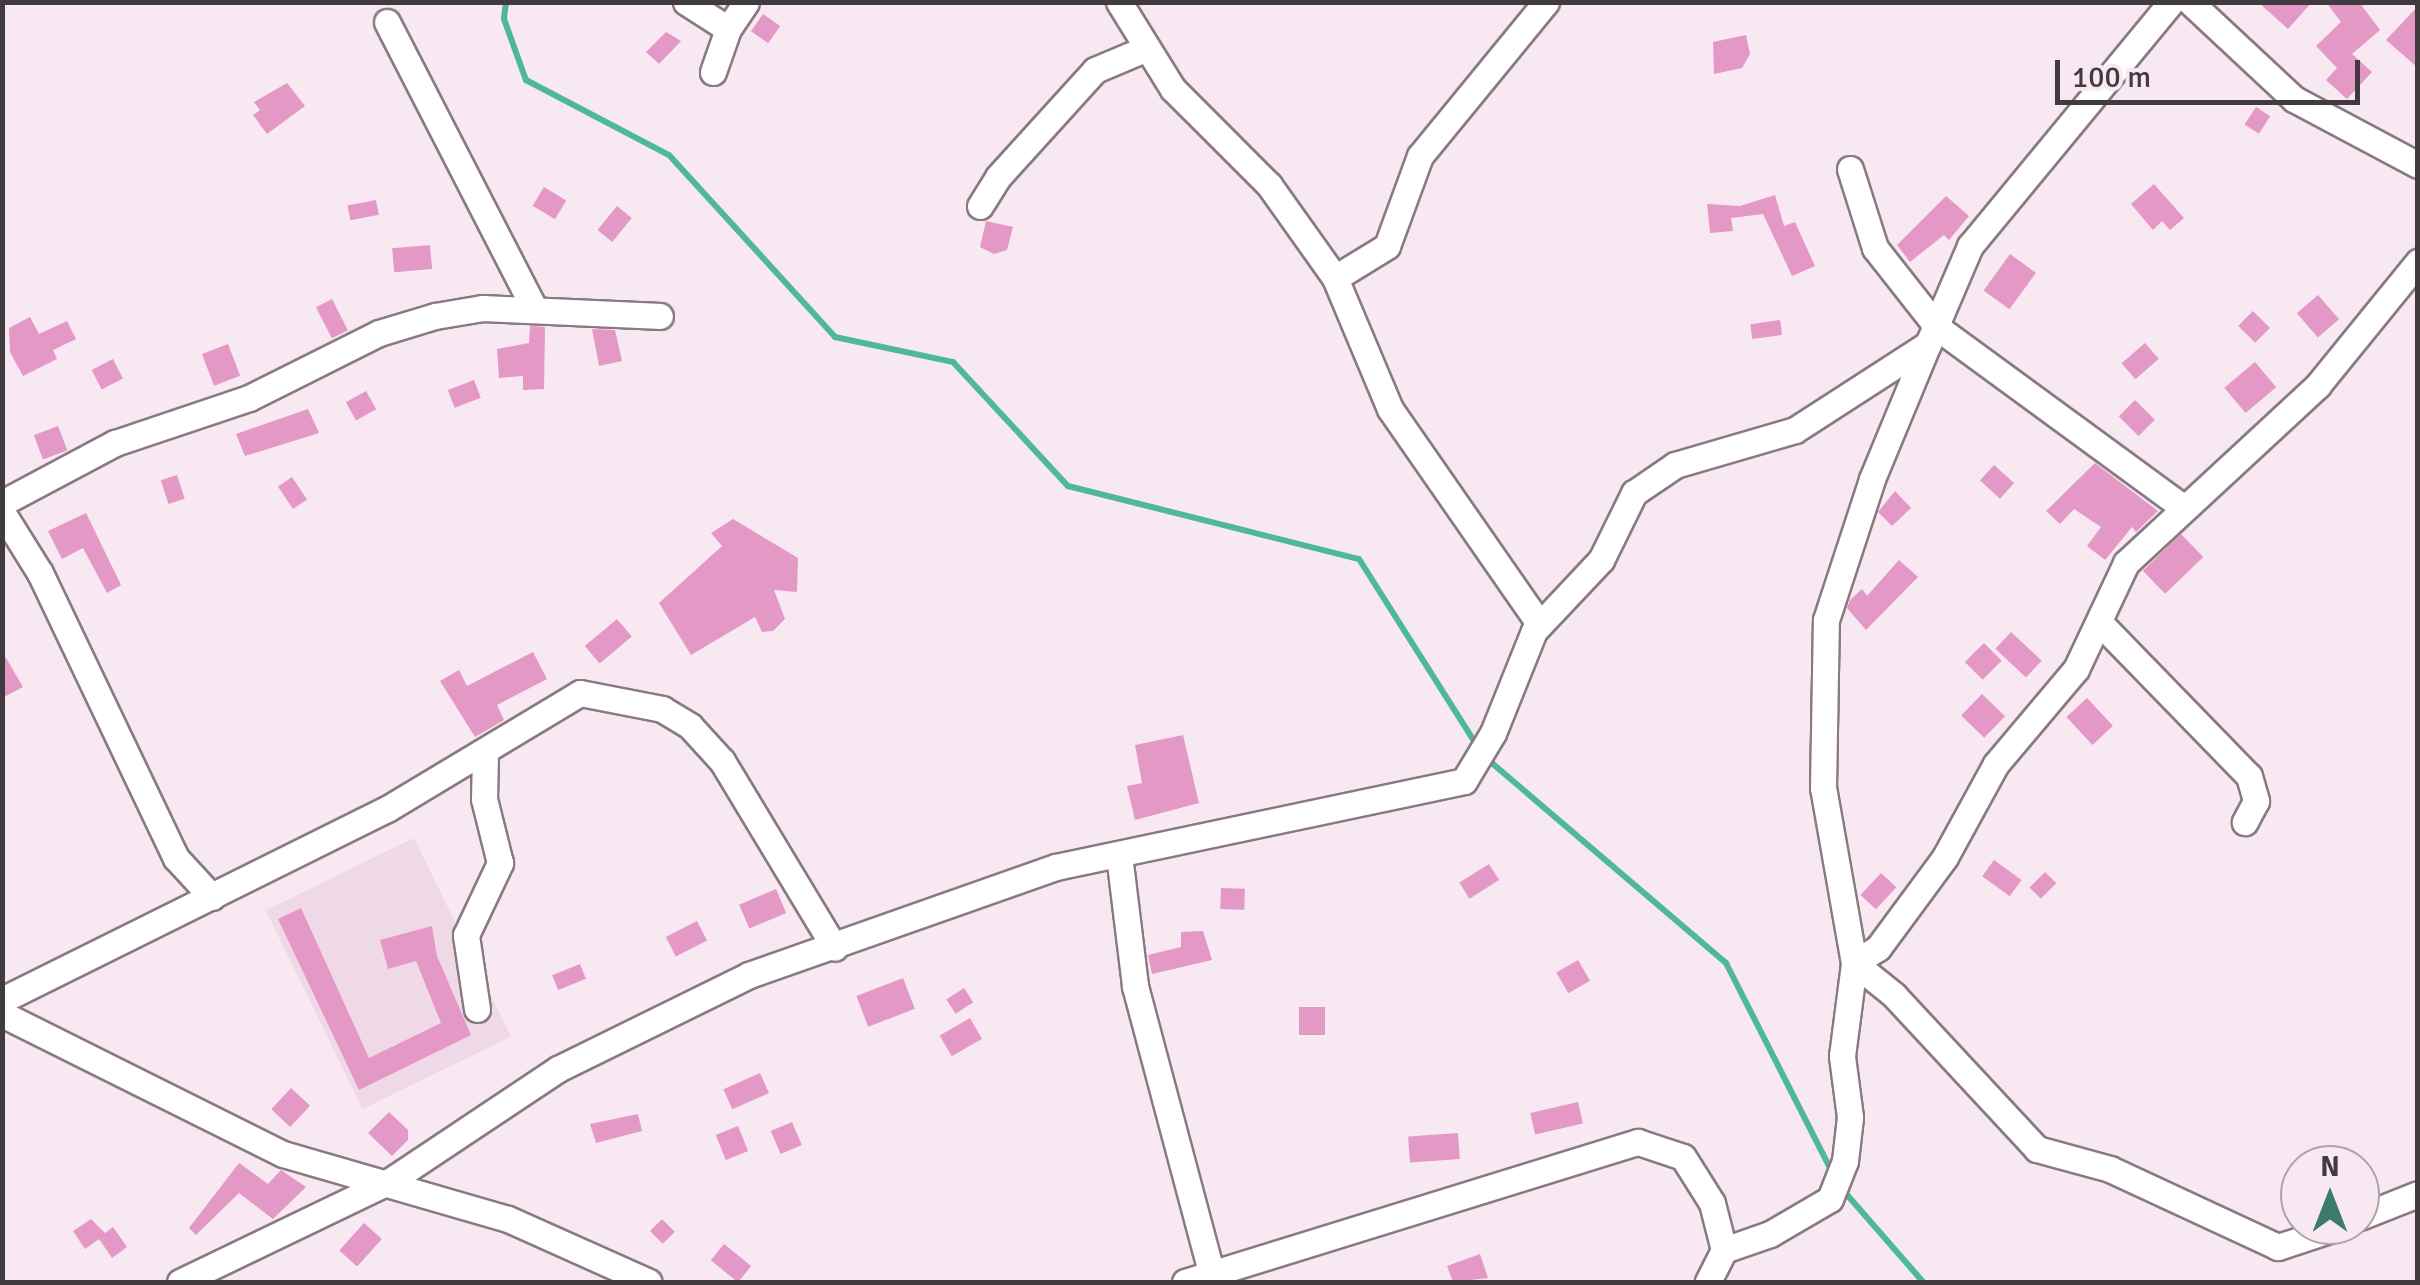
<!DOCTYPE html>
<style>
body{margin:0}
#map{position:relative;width:2420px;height:1285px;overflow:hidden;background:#f8e8f1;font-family:Signika,sans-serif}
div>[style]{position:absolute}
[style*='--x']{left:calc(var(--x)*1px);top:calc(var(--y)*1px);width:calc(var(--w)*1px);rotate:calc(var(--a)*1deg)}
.built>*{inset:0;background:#f0d9e6;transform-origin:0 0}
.stream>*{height:6px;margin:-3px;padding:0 3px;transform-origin:3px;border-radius:3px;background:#4fb89c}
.building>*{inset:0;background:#e498c5;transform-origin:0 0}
.roads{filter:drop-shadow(2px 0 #897a82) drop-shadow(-2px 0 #897a82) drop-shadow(0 2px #897a82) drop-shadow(0 -2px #897a82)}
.minor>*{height:25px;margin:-12.5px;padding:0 12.5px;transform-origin:12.5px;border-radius:12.5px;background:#fff}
span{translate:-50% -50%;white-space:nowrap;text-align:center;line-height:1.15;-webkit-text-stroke:8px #f8e8f1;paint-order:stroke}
.frame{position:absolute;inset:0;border:5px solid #413a3e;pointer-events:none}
.north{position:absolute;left:2280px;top:1145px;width:100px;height:100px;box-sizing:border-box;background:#f8e8f1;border:2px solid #afa2a9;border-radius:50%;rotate:0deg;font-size:28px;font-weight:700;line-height:40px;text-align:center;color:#413a3e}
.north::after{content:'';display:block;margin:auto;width:35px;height:45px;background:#3b7b69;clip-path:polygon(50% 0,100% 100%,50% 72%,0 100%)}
.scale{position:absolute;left:2055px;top:60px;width:305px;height:45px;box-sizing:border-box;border:5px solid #413a3e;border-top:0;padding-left:12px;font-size:30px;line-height:35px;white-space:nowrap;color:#413a3e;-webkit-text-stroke:8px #f8e8f1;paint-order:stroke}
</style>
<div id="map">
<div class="built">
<i style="left:414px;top:838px;width:221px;height:165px;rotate:64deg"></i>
</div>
<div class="stream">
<i style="--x:506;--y:2;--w:17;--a:97"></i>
<i style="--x:504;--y:19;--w:65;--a:70.2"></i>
<i style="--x:526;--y:80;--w:161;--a:27.7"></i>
<i style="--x:669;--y:155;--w:246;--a:47.6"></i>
<i style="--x:835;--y:337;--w:121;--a:12"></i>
<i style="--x:953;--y:362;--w:169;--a:47.2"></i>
<i style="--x:1068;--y:486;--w:300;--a:14.1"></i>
<i style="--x:1359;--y:559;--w:219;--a:57.7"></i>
<i style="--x:1486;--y:758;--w:316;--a:40.5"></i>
<i style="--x:1726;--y:963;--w:237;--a:63.1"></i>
<i style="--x:1842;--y:1189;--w:123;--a:48.9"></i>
</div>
<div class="building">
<i style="clip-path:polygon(2258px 2px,2312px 2px,2288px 29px)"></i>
<i style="clip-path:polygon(2326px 2px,2359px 2px,2380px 30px,2352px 54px,2372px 72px,2347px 99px,2326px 80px,2337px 68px,2316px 46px,2341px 22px)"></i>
<i style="clip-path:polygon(2418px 6px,2418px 68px,2386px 40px)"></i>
<i style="left:763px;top:14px;width:21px;height:21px;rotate:35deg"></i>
<i style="clip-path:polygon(666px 32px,681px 41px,659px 64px,646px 52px)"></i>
<i style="clip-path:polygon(1746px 35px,1750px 54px,1742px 68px,1714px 74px,1713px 42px)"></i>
<i style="clip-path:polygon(287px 83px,305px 106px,267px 134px,253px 115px,260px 110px,254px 102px)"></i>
<i style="left:2256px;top:107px;width:17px;height:21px;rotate:33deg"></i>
<i style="clip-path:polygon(2154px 184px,2184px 218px,2170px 230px,2162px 221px,2153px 230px,2131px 204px)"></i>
<i style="left:544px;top:187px;width:26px;height:22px;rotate:31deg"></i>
<i style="clip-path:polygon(1775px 195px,1784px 226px,1795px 222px,1815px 266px,1792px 276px,1763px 214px,1731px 218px,1733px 231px,1710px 233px,1707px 204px,1740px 206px)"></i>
<i style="clip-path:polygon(1946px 196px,1969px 216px,1949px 240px,1944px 235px,1910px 262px,1897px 245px)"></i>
<i style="left:376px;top:200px;width:15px;height:29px;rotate:79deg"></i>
<i style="left:617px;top:206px;width:19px;height:31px;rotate:39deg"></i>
<i style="clip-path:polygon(986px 221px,1013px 227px,1007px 250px,994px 254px,980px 247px)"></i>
<i style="left:430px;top:245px;width:24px;height:38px;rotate:85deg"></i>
<i style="left:2010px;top:254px;width:32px;height:45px;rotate:36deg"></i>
<i style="left:2318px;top:295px;width:32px;height:28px;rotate:49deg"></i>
<i style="left:332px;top:299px;width:35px;height:18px;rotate:63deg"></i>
<i style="left:2253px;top:311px;width:24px;height:21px;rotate:45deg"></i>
<i style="clip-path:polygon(30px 317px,39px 334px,67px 321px,76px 339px,53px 350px,57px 359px,23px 376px,10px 352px,9px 328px)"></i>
<i style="left:1780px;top:320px;width:15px;height:30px;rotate:82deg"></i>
<i style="clip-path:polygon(530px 326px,545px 327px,544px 389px,523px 390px,523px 376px,499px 378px,497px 349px,529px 343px)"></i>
<i style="clip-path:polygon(592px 329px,615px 330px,622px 361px,599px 366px)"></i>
<i style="left:2145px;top:343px;width:21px;height:31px;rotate:49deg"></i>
<i style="left:228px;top:344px;width:34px;height:28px;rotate:69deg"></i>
<i style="left:113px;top:359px;width:22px;height:24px;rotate:63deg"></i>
<i style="left:2255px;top:362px;width:33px;height:40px;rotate:50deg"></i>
<i style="left:474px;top:380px;width:19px;height:28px;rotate:69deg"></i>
<i style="left:366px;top:391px;width:21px;height:23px;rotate:61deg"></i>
<i style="left:2135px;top:400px;width:28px;height:23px;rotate:45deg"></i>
<i style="clip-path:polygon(308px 409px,319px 433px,245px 456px,236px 434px)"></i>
<i style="left:58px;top:426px;width:26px;height:26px;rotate:69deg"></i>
<i style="clip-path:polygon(2095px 463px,2158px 511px,2136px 532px,2132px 527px,2105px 560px,2087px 546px,2101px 527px,2074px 509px,2060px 524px,2046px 511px)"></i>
<i style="left:1994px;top:465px;width:27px;height:21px;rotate:42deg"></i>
<i style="left:177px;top:475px;width:25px;height:17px;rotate:72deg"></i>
<i style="left:292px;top:477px;width:27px;height:17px;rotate:56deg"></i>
<i style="clip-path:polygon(1895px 491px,1911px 508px,1892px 526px,1878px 512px)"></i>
<i style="clip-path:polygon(86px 513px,121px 585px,107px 593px,83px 548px,62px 559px,48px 531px)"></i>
<i style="clip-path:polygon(733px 519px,798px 558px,797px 592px,774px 590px,785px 619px,773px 631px,762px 632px,755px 617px,691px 655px,659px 603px,722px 546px,711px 533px)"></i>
<i style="left:2181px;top:534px;width:32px;height:53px;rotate:46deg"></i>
<i style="clip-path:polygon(1899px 560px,1918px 577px,1866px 630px,1847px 608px,1850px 600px,1862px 589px,1867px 596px)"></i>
<i style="left:617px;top:619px;width:23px;height:42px;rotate:50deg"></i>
<i style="left:2011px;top:632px;width:42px;height:23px;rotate:43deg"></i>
<i style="left:1984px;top:643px;width:25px;height:27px;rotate:45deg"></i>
<i style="clip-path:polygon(2px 651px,23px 687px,2px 698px)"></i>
<i style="clip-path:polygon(533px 652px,547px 679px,497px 705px,504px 720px,475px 737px,440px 681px,459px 670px,467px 686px)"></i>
<i style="left:1982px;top:694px;width:32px;height:30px;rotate:44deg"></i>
<i style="left:2087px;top:698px;width:38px;height:28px;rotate:47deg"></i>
<i style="clip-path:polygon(1183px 735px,1199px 803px,1135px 820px,1127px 786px,1142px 783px,1135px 745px)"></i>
<i style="left:1994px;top:860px;width:34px;height:20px;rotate:36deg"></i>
<i style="left:1489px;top:864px;width:19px;height:35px;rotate:58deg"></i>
<i style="left:2045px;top:872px;width:16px;height:22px;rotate:45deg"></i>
<i style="left:1881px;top:873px;width:21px;height:30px;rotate:43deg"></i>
<i style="left:1221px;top:888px;width:24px;height:21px;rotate:2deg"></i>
<i style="left:776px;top:889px;width:26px;height:40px;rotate:67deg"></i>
<i style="clip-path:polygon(301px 908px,369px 1058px,441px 1023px,416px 961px,388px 969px,380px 940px,432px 926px,437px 956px,471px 1035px,359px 1090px,278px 919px)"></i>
<i style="left:697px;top:921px;width:22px;height:35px;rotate:63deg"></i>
<i style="clip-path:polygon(1203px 931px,1212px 960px,1152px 974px,1148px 955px,1181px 947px,1181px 932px)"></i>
<i style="left:1578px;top:960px;width:24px;height:25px;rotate:60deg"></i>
<i style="left:580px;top:964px;width:16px;height:30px;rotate:68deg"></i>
<i style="left:903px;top:978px;width:33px;height:50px;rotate:69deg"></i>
<i style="left:964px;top:988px;width:17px;height:21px;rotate:57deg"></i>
<i style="left:1299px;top:1007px;width:26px;height:28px"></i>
<i style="left:970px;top:1018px;width:24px;height:35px;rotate:60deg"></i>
<i style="left:760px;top:1073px;width:22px;height:40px;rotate:66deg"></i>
<i style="left:291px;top:1088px;width:26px;height:29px;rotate:43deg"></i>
<i style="left:1578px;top:1102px;width:22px;height:49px;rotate:77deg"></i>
<i style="clip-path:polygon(389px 1112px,408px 1130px,408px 1140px,392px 1156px,368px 1133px)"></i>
<i style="clip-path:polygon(638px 1114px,642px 1131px,596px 1143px,590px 1124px)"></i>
<i style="left:792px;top:1122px;width:25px;height:23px;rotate:67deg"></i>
<i style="left:738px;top:1126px;width:27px;height:24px;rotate:68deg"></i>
<i style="left:1458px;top:1133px;width:26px;height:50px;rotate:86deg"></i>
<i style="clip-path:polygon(239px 1163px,268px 1184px,281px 1170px,306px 1187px,273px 1219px,239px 1193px,196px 1235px,189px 1228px)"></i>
<i style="clip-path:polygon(91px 1219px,105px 1233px,113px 1227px,127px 1247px,112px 1258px,99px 1239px,85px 1249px,73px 1231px)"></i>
<i style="left:662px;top:1219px;width:18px;height:17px;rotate:45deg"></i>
<i style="left:364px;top:1223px;width:24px;height:37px;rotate:42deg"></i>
<i style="left:724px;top:1244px;width:35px;height:21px;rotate:39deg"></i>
<i style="clip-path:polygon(1480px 1254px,1488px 1278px,1453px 1282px,1447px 1266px)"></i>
</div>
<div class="roads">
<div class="minor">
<i style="--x:686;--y:2;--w:50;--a:32.7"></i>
<i style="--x:1119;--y:2;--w:102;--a:58.2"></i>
<i style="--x:1173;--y:89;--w:136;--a:45"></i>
<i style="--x:1269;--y:185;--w:114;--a:54.6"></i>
<i style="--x:1335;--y:278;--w:142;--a:67.2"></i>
<i style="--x:1390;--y:409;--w:261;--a:55.2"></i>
<i style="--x:2190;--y:2;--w:142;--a:43"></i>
<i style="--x:2294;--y:99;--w:140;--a:28"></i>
<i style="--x:387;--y:22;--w:322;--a:62.8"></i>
<i style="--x:713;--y:72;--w:46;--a:-70.8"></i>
<i style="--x:728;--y:29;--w:32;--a:-56"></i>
<i style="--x:1850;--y:169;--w:83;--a:72.4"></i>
<i style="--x:1875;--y:248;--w:102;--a:51.8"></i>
<i style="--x:1938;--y:328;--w:301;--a:36.2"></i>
<i style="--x:980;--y:206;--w:34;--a:-58"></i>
<i style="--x:998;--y:177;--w:144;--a:-47.8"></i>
<i style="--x:1095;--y:70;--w:56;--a:-22.9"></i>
<i style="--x:1335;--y:278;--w:61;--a:-31.6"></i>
<i style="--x:1387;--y:246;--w:96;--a:-69.9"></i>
<i style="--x:1420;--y:156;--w:199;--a:-50.7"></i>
<i style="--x:2;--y:503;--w:128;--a:-28"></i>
<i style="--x:115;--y:443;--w:141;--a:-18.6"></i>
<i style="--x:249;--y:398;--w:145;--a:-26.6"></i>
<i style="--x:379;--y:333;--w:59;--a:-16.9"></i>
<i style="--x:435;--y:316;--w:49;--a:-9.5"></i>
<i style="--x:483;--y:308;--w:177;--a:2.6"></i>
<i style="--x:2;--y:512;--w:72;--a:58.1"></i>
<i style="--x:40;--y:573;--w:316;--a:64.5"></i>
<i style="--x:176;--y:858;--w:53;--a:47.3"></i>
<i style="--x:2099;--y:622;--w:215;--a:45.8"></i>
<i style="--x:2249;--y:776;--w:26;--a:74"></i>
<i style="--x:2256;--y:801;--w:24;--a:118"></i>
<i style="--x:1119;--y:855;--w:132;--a:83"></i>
<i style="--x:1135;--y:986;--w:306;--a:75.1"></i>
<i style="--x:2;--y:1000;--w:430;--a:-26.4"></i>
<i style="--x:387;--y:809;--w:225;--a:-31"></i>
<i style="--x:580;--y:693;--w:84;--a:11"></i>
<i style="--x:662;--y:709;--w:33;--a:31"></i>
<i style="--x:690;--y:726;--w:47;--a:47.6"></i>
<i style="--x:722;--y:761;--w:218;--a:58.9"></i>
<i style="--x:477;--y:1009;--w:75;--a:-98.5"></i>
<i style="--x:466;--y:935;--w:80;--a:-64.7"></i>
<i style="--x:500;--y:863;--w:66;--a:-104"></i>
<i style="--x:484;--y:799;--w:44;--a:-88.7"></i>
<i style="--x:2;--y:1014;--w:314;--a:26.5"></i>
<i style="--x:283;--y:1154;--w:234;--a:16.1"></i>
<i style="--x:508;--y:1219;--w:154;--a:24.1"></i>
<i style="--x:2360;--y:1217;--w:62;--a:-21.6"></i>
<i style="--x:2345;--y:1225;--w:71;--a:161.8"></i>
<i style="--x:2278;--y:1247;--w:185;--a:-155.1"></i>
<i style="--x:2110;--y:1169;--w:76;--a:-164.7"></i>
<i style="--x:2037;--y:1149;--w:210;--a:-132.9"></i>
<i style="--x:1894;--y:995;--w:51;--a:-141.3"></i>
<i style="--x:1854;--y:963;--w:28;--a:-32"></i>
<i style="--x:1878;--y:948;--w:113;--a:-53.6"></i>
<i style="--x:1945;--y:857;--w:106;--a:-61.3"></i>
<i style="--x:1996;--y:764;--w:124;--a:-49.9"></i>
<i style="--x:2076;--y:669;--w:117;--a:-64.7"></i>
<i style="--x:2126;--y:563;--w:262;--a:-42.8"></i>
<i style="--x:2318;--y:385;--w:159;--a:-50.9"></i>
<i style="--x:1724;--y:1250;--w:49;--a:-19.2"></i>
<i style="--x:1770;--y:1234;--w:69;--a:-30.3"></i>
<i style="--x:1830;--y:1199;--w:41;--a:-68.5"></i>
<i style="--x:1845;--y:1161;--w:44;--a:-83.5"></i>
<i style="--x:1850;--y:1117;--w:62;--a:-97.5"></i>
<i style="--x:1842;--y:1056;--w:94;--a:-82.6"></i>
<i style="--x:1854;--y:963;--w:178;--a:-100"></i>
<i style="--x:1823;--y:788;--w:168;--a:-89"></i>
<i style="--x:1826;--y:620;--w:148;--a:-71.9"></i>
<i style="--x:1872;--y:479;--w:146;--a:-67.5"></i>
<i style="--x:180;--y:1282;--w:233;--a:-25.7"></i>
<i style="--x:390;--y:1181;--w:202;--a:-33.7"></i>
<i style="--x:558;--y:1069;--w:213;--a:-26.2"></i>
<i style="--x:749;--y:975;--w:325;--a:-19.4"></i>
<i style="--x:1056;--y:867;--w:417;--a:-11.9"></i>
<i style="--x:1464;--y:781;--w:56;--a:-58.9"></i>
<i style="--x:1493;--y:733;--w:110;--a:-68.1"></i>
<i style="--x:1534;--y:631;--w:98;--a:-46.7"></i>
<i style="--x:1601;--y:560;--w:75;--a:-63.8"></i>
<i style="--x:1634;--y:493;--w:50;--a:-34.3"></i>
<i style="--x:1675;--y:465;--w:125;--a:-16.3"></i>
<i style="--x:1795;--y:430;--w:158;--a:-32.9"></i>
<i style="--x:1928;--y:344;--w:107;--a:-66.8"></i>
<i style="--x:1970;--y:246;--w:316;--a:-50.5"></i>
<i style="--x:1185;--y:1282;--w:474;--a:-17.2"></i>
<i style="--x:1638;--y:1142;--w:47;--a:18.4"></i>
<i style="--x:1683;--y:1157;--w:54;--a:57.8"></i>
<i style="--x:1712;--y:1203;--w:49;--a:75.7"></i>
<i style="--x:1724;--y:1250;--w:36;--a:117"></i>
</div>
</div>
<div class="frame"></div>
<div class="north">N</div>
<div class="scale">100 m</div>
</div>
